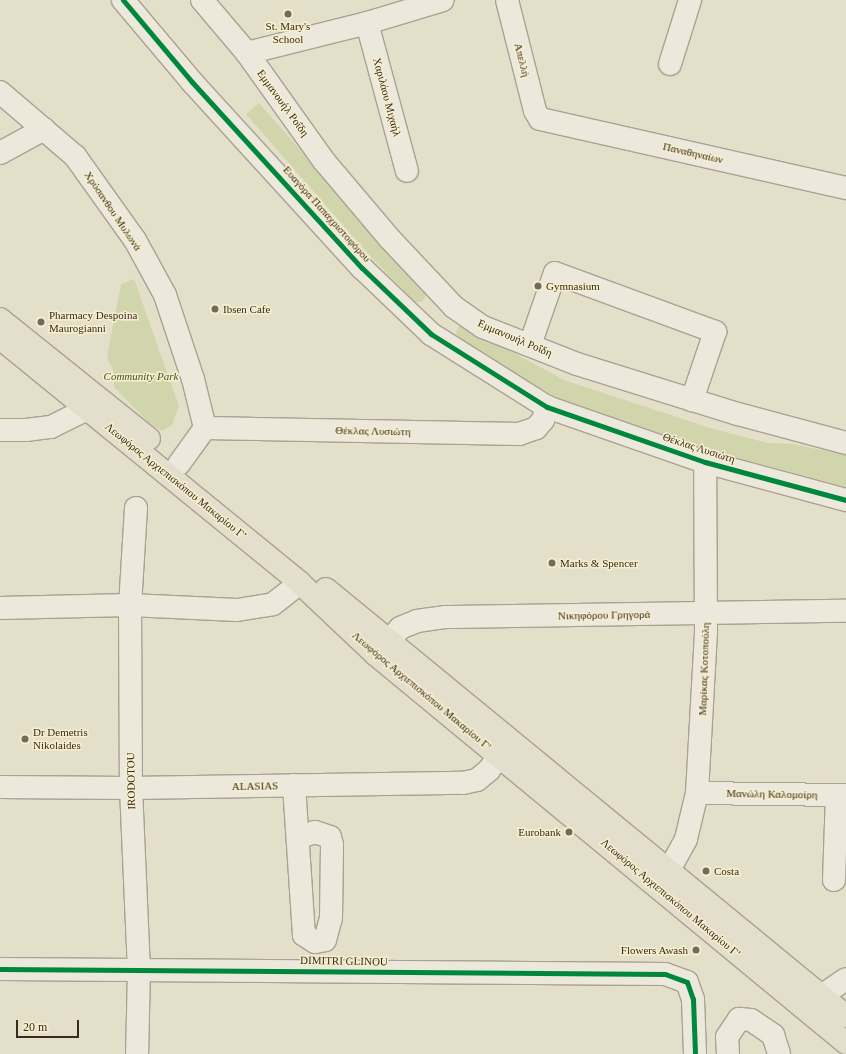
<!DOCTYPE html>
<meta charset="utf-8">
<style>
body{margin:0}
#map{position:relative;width:846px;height:1054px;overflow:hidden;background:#e4dfc9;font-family:Georgia,serif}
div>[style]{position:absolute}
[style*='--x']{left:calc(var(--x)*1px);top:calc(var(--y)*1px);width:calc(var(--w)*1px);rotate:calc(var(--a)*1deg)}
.green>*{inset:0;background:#d1d5ab}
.roads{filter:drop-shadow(1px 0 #a9a293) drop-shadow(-1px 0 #a9a293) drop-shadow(0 1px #a9a293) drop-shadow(0 -1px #a9a293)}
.minor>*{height:22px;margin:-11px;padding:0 11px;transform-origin:11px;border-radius:11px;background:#ece8dc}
.major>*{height:22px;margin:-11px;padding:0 11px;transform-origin:11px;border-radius:11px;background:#e4dfcc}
.cycleway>*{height:5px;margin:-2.5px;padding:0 2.5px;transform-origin:2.5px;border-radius:2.5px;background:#00873e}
.dots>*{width:11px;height:11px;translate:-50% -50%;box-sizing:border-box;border:2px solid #f6eece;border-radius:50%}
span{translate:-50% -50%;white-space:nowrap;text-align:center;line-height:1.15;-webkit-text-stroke:3px #f6eece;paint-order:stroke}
.poi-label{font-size:11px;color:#372b1c}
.left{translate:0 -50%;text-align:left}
.right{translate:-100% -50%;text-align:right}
.street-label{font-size:11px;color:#372b1c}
.park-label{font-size:11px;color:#435421;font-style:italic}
.scale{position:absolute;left:16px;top:1020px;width:63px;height:18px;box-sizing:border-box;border:2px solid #372b1c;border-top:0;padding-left:5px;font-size:12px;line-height:14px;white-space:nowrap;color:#372b1c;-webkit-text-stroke:3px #f6eece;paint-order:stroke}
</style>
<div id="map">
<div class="green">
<i style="clip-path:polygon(259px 103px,427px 294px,422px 302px,415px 302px,371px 257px,246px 114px)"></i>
<i style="clip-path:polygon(134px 279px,179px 406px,172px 425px,162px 431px,148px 422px,114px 387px,113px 370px,107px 357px,121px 284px)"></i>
<i style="clip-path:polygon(460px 324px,564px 380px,710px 428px,768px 443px,792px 444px,846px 455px,846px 487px,631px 429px,563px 401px,458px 340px,456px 332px)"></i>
</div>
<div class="roads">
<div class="minor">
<i style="--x:123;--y:0;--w:107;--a:49.9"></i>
<i style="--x:192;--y:82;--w:252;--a:47.6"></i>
<i style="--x:362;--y:268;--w:95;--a:43.7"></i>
<i style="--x:431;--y:334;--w:137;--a:32.2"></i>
<i style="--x:547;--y:407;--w:167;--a:19.2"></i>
<i style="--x:705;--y:462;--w:146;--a:15.1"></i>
<i style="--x:202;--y:0;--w:70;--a:49.7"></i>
<i style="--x:247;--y:53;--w:133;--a:54.5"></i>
<i style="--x:324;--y:161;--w:102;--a:49.8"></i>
<i style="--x:390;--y:239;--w:93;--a:46.7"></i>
<i style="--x:454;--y:307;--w:35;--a:35"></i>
<i style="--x:483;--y:327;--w:101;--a:21.5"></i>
<i style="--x:577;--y:364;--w:169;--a:17.3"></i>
<i style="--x:738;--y:414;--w:112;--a:15"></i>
<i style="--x:507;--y:0;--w:114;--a:75.8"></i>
<i style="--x:535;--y:111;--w:9;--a:58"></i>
<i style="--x:540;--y:119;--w:314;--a:12.7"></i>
<i style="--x:367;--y:23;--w:153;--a:74.9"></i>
<i style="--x:247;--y:53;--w:124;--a:-14"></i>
<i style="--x:367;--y:23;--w:79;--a:-16.8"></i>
<i style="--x:670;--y:64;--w:67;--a:-72.6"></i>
<i style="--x:0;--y:92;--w:99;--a:40.5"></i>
<i style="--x:75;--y:156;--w:103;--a:54.5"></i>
<i style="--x:135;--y:240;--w:63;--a:61.4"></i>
<i style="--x:165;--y:295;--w:89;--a:71.6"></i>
<i style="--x:193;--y:379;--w:50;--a:76.2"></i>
<i style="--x:0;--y:153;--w:50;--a:-28.6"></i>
<i style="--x:530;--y:345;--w:76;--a:-70.9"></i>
<i style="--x:555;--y:273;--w:171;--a:20.2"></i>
<i style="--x:715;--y:332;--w:72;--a:108.7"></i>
<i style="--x:205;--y:428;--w:314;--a:1.1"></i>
<i style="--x:519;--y:434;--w:18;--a:-19"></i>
<i style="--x:536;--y:428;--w:11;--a:-49"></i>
<i style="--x:543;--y:420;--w:14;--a:-73"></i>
<i style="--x:0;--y:430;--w:26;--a:0"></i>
<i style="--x:26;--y:430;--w:25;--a:-7"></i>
<i style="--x:51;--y:427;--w:40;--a:-26.6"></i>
<i style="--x:179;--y:464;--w:44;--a:-54.2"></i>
<i style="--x:136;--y:508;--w:97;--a:93.5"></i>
<i style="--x:130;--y:605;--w:183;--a:89.7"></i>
<i style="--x:131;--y:788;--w:181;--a:87.5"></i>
<i style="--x:139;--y:969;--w:85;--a:91.3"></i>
<i style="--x:0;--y:608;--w:130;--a:-1.3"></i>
<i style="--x:130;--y:605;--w:107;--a:2.7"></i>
<i style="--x:237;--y:610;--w:36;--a:-9"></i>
<i style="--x:273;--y:604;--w:34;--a:-38"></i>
<i style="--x:376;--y:654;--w:35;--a:-47"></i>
<i style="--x:400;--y:628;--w:18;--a:-22"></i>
<i style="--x:417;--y:621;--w:29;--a:-8"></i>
<i style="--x:446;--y:617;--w:400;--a:-0.9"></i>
<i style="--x:294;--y:785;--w:150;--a:86.2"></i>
<i style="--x:304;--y:935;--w:13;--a:32"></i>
<i style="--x:315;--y:942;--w:10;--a:-11"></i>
<i style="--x:325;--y:940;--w:23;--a:-75"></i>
<i style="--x:331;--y:918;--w:73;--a:-89.2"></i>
<i style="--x:332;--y:845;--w:8;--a:-104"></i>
<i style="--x:330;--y:837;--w:16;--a:-162"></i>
<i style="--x:315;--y:832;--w:18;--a:161"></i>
<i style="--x:0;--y:787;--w:131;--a:0.4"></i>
<i style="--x:131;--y:788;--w:332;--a:-0.9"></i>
<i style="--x:463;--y:783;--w:14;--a:-12"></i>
<i style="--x:477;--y:780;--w:16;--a:-40"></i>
<i style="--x:489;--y:770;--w:17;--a:-54"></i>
<i style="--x:697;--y:793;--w:149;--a:0.8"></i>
<i style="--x:669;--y:870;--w:35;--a:-61"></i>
<i style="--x:686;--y:839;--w:47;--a:-76.6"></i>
<i style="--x:697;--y:793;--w:162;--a:-86.8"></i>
<i style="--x:706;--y:631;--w:169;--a:-90.3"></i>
<i style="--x:834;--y:880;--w:85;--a:-88"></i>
<i style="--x:0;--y:969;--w:665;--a:0.43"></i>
<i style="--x:665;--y:974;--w:23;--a:20"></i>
<i style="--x:687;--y:982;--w:18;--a:71"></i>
<i style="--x:693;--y:999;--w:55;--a:87.9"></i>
<i style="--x:821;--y:996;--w:30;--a:-34"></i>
<i style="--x:728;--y:1054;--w:17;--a:-93"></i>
<i style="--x:727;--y:1037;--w:22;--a:-56"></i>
<i style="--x:739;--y:1019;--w:12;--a:5"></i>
<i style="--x:751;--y:1020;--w:27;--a:34"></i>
<i style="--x:773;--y:1035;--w:20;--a:72"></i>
</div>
<div class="major">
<i style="--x:0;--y:319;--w:191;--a:38.8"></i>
<i style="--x:0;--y:338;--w:387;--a:39.2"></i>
<i style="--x:300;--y:583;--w:103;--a:43.4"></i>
<i style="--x:375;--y:654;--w:611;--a:39.55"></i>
<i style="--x:326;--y:589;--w:673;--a:39.39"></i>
</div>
</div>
<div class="cycleway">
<i style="--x:123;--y:0;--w:107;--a:49.9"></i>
<i style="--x:192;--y:82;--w:252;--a:47.6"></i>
<i style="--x:362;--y:268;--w:95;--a:43.7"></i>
<i style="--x:431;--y:334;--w:137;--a:32.2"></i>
<i style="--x:547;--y:407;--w:167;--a:19.2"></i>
<i style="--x:705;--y:462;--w:146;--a:15.1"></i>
<i style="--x:0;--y:969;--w:665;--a:0.43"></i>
<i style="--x:665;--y:974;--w:23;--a:20"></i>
<i style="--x:687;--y:982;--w:18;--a:71"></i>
<i style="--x:693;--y:999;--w:55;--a:87.9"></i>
</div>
<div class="dots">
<i style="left:288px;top:14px;background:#746a59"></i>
<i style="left:538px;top:286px;background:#746a59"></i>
<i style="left:215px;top:309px;background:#746a59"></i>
<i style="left:41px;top:322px;background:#746a59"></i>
<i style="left:552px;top:563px;background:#746a59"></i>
<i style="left:25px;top:739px;background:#746a59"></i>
<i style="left:569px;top:832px;background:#746a59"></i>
<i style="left:706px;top:871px;background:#746a59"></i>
<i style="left:696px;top:950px;background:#746a59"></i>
</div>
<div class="poi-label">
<span style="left:288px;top:33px">St. Mary's<br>School</span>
<span class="left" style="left:546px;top:286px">Gymnasium</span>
<span class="left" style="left:223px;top:309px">Ibsen Cafe</span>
<span class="left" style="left:49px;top:322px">Pharmacy Despoina<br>Maurogianni</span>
<span class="left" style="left:560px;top:563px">Marks &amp; Spencer</span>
<span class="left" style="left:33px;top:739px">Dr Demetris<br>Nikolaides</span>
<span class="right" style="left:561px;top:832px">Eurobank</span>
<span class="left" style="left:714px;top:871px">Costa</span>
<span class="right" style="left:688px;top:950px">Flowers Awash</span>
</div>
<div class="street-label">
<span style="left:522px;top:60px;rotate:76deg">Απελλή</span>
<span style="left:387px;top:97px;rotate:75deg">Χαριλάου Μιχαήλ</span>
<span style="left:283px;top:103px;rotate:54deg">Εμμανουήλ Ροΐδη</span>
<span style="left:693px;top:153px;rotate:13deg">Παναθηναίων</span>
<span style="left:113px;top:211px;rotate:56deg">Χρύσανθου Μυλωνά</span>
<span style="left:327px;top:214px;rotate:48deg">Ευαγόρα Παπαχριστοφόρου</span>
<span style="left:515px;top:338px;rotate:23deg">Εμμανουήλ Ροΐδη</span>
<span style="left:373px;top:431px;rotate:1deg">Θέκλας Λυσιώτη</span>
<span style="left:699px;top:448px;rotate:18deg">Θέκλας Λυσιώτη</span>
<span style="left:176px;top:481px;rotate:39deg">Λεωφόρος Αρχιεπισκόπου Μακαρίου Γ’</span>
<span style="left:604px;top:615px;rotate:-1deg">Νικηφόρου Γρηγορά</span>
<span style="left:704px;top:669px;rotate:-88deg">Μαρίκας Κοτοπούλη</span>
<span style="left:422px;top:691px;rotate:40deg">Λεωφόρος Αρχιεπισκόπου Μακαρίου Γ’</span>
<span style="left:131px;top:781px;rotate:-91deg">IRODOTOU</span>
<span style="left:255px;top:786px;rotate:-1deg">ALASIAS</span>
<span style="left:772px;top:794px;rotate:1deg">Μανώλη Καλομοίρη</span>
<span style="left:671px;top:898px;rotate:40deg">Λεωφόρος Αρχιεπισκόπου Μακαρίου Γ’</span>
<span style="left:344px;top:961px;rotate:1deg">DIMITRI GLINOU</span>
</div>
<div class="park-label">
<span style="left:141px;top:376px">Community Park</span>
</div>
<div class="scale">20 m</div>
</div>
